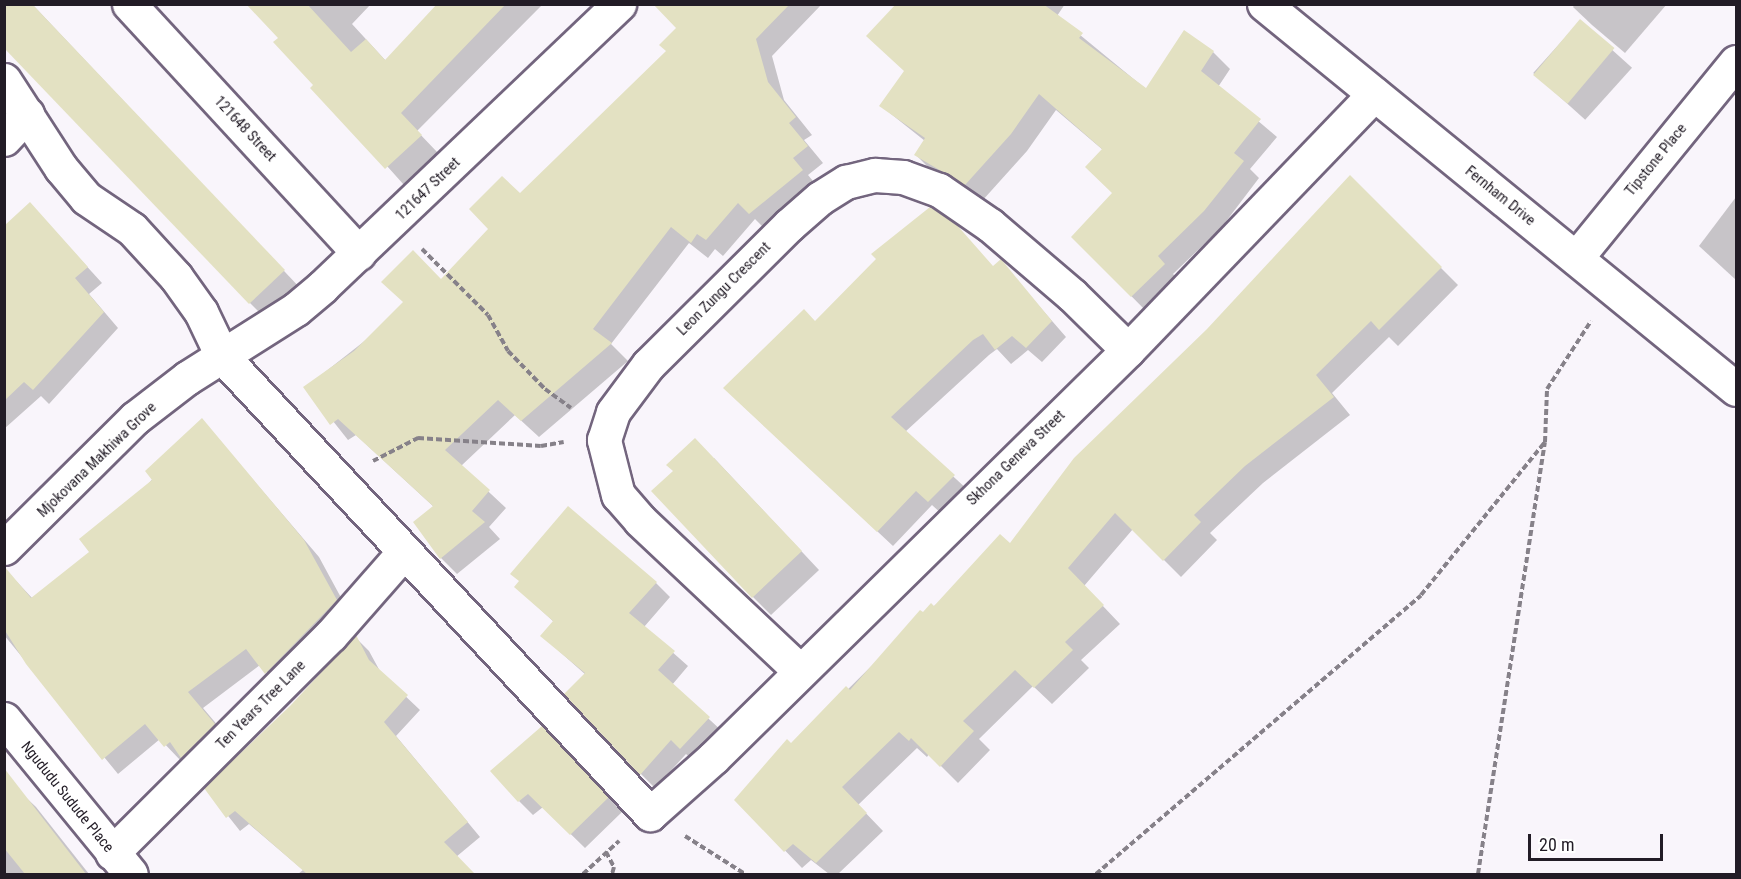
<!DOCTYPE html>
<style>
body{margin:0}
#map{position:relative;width:1741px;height:879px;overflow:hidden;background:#f9f5fb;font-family:"Roboto Condensed",sans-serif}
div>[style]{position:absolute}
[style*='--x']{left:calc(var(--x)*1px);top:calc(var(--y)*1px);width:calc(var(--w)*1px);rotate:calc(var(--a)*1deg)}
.shadow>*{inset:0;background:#0003;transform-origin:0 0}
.building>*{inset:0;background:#e3e1c2;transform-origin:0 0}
.path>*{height:4px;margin-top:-2px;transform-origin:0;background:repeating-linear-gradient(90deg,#868189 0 6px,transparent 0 9px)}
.roads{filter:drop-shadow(2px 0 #73657e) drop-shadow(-2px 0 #73657e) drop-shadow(0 2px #73657e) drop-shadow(0 -2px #73657e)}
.street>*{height:33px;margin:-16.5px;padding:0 16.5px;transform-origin:16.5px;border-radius:16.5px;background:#fff}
.secondary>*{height:33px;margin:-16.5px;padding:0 16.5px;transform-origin:16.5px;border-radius:16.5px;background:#fff}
span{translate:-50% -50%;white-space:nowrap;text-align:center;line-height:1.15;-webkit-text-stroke:4.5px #fff;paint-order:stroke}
.street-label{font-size:15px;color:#221c26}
.frame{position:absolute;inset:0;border:6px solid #221c26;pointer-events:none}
.scale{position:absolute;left:1528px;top:834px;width:135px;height:27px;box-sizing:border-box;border:3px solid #221c26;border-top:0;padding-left:8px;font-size:18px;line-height:21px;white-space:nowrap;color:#221c26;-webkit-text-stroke:4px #fff;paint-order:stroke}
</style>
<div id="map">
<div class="shadow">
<i style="clip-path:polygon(32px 4px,302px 290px,268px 321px,250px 303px)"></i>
<i style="clip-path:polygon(248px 4px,371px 4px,352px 24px,386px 61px,442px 4px,543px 4px,417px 131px,438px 153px,404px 185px,276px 42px,280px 38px)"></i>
<i style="clip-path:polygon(729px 4px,822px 4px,772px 56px,784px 100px,812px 135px,804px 140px,823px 163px,808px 175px,818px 187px,766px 230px,755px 219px,723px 256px,715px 249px,708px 258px,689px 243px,611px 344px,628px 361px,539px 437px,515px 415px,461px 466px,506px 508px,489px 527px,500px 539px,457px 574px,441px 558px,434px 507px,356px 435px,348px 440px,306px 387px,441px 281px,520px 195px)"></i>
<i style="clip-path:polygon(898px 4px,1065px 4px,1057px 16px,1147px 90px,1213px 52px,1230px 69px,1218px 87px,1277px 137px,1250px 169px,1259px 178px,1221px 228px,1173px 274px,1180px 281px,1148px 313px,1073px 237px,1114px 193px,1103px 150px,1056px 110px,1027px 151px,982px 201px,933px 172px,916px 155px,925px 141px,881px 106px,905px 71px)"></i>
<i style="clip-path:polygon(1575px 4px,1667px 4px,1625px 53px,1592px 25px,1573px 7px)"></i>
<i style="left:1580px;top:21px;width:70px;height:70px;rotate:42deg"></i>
<i style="clip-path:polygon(1350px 177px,1458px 285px,1398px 346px,1389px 337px,1332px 393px,1350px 415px,1263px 483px,1210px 533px,1217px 540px,1181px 577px,1133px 529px,1084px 586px,1120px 624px,1081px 660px,1089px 668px,1052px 704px,1033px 686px,979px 739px,990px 750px,958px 783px,929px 754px,927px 757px,917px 748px,858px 805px,883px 831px,838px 874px,829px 874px,811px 860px,802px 868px,736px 800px,923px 615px,1010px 545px)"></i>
<i style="clip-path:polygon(1736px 197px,1736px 280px,1699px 246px)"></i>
<i style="clip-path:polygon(30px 204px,102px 283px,89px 294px,118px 328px,49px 404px,41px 396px,4px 429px,4px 227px)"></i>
<i style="clip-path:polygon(1000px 261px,1066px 337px,1042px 362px,1028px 350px,1011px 364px,997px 349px,989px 355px,905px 432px,969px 491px,944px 516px,932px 505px,893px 546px,740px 403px,815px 323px,994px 267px)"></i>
<i style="clip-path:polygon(202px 420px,319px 557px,351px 616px,282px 688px,260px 665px,203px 708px,230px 740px,181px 761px,160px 739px,118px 774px,4px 635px,4px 568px,33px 599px,91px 552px)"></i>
<i style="clip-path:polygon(714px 458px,819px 570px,771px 615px,753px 597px,675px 471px)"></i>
<i style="clip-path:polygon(656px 583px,670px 597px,644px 627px,688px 666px,672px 685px,723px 732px,695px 762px,686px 754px,655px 788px,641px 774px,586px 675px,542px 636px,554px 622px,516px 587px)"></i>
<i style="clip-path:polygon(356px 638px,369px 651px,381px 673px,420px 710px,396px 736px,480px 837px,456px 857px,474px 874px,298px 874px,303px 870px,249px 824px,240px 831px,206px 788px,291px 707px)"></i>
<i style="clip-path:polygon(556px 742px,622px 812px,585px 848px,543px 807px,533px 815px,519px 801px)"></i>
<i style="clip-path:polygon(4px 777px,36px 807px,89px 874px,4px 874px)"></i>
</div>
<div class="building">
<i style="clip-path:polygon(4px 4px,32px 4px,285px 270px,249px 304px,4px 48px)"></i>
<i style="clip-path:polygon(246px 4px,307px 4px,351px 52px,366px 39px,385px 60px,437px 4px,506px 4px,401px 113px,422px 135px,385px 169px,310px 88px,313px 85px,273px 42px,278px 38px)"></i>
<i style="clip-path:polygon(653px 4px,790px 4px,756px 39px,768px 82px,796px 117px,789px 123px,808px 146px,793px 158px,803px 170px,749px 214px,738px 203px,706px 240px,697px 234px,691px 243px,671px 227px,593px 329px,612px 343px,521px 421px,498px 400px,445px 450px,490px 490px,472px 511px,485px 522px,440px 559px,413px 522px,433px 506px,338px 419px,330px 425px,303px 387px,354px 351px,403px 302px,381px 282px,413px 250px,441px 279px,488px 229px,469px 209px,502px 176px,520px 193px,666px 51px,659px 45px,676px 28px)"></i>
<i style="clip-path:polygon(896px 4px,1043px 4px,1083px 33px,1079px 38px,1146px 88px,1184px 30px,1214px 51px,1201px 71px,1261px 119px,1234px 153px,1244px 161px,1204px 211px,1158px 256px,1165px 264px,1131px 297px,1071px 237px,1112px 193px,1085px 167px,1102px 149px,1039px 94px,1011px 134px,965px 185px,914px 155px,925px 138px,879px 106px,904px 71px,866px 36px)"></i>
<i style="left:1580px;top:19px;width:45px;height:73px;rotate:40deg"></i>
<i style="clip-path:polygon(1350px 175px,1442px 267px,1379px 330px,1371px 321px,1316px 375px,1334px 397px,1245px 466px,1194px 515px,1201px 522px,1163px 561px,1115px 513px,1068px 568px,1104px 605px,1065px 642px,1073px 650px,1034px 688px,1015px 670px,963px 721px,974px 731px,940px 767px,911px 738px,909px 741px,899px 732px,842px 787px,867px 813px,816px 863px,793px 844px,784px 852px,734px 800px,787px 739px,791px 743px,846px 686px,850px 690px,920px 610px,923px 612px,931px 603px,934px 606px,1000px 534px,1010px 543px,1074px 458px,1207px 329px)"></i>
<i style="clip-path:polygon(30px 202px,88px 267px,75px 278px,104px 312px,33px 390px,24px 382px,4px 401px,5px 225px)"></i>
<i style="clip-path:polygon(930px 207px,956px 224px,993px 266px,1001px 259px,1052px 321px,1026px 348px,1012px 336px,995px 350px,983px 334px,973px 340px,891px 417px,955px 475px,928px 502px,916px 491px,877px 532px,723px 388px,804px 309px,815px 321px,876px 259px,871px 254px)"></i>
<i style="clip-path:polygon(202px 418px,304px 540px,337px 600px,265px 674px,246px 649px,188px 692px,215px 724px,181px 758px,170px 742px,164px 747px,145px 724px,102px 760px,26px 664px,4px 629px,4px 566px,31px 598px,89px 552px,79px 539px,152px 480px,145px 471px)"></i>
<i style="clip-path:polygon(695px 438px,802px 551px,752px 598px,651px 491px,673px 471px,666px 465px)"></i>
<i style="clip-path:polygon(568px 506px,657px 582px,629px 613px,675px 651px,658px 670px,710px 717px,680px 749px,671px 740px,640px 775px,564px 694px,585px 673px,540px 636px,553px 621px,514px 587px,519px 581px,510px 574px)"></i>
<i style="clip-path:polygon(356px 635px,369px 660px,408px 695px,384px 722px,468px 822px,444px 842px,475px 874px,307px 874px,235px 811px,226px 818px,204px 788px,290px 706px)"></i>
<i style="clip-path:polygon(542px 726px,609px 797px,570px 835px,528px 794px,518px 802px,490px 771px)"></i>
<i style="clip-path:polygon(4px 768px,86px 874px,25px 874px,4px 848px)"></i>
</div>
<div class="path">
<i style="--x:422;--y:249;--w:93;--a:45"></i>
<i style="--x:488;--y:315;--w:41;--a:60.9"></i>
<i style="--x:508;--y:351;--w:53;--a:45.8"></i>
<i style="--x:545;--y:389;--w:32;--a:36"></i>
<i style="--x:373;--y:461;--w:51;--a:-27.1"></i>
<i style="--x:418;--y:438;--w:123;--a:3.7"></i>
<i style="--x:541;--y:446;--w:23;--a:-10"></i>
<i style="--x:685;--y:836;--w:71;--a:32.3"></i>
<i style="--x:606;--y:852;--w:17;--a:62"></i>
<i style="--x:614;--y:867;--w:7;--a:106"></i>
<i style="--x:583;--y:874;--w:49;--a:-42.5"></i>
<i style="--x:1096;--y:874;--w:428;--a:-40.6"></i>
<i style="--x:1421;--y:595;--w:197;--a:-51"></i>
<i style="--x:1478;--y:874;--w:437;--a:-81.2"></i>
<i style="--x:1545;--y:442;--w:53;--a:-87.8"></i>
<i style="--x:1547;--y:389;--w:81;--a:-57.1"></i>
</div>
<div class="roads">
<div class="street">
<i style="--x:129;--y:4;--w:339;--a:47.3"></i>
<i style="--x:4;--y:80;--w:105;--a:57.1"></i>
<i style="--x:61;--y:168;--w:39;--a:50"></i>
<i style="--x:86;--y:198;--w:55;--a:34"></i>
<i style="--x:132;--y:229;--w:65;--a:47.5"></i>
<i style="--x:176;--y:277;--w:43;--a:54.5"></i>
<i style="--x:201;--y:312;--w:49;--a:64.5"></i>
<i style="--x:222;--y:356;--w:627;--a:46.94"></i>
<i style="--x:650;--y:814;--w:84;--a:-41.6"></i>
<i style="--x:713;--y:758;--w:582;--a:-44.51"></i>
<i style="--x:1128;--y:350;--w:355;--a:-46.1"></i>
<i style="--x:4;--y:139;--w:34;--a:-47"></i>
<i style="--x:1576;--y:258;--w:253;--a:-50.8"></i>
<i style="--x:4;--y:548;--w:185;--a:-44.8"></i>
<i style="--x:135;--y:418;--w:66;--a:-37.6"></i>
<i style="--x:187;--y:378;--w:129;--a:-32.3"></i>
<i style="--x:296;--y:309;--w:35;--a:-40"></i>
<i style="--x:323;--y:286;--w:409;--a:-43.6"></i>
<i style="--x:800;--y:671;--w:220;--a:-136.7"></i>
<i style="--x:640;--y:520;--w:33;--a:-131"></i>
<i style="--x:618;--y:495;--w:57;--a:-104.3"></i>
<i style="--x:604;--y:440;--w:29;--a:-72"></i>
<i style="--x:613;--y:412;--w:59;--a:-53.3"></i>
<i style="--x:648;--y:365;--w:199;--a:-44.8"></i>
<i style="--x:789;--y:225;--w:41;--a:-41.1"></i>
<i style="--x:820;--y:198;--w:31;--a:-32"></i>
<i style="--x:846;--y:182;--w:30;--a:-14"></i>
<i style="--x:875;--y:175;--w:28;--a:4"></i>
<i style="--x:903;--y:177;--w:38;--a:20"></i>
<i style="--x:939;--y:190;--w:62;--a:34.5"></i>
<i style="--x:990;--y:225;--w:108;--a:40.5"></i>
<i style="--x:1072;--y:295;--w:78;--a:44.5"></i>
<i style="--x:4;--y:719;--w:200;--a:50.7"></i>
<i style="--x:112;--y:853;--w:309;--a:-44.9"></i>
<i style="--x:331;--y:635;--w:111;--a:-48.7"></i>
</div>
<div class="secondary">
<i style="--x:1264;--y:4;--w:609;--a:39.2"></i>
</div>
</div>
<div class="street-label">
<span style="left:245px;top:129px;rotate:47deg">121648 Street</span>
<span style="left:1656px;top:160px;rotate:-51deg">Tipstone Place</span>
<span style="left:428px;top:189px;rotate:-44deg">121647 Street</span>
<span style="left:1500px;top:196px;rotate:39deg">Fernham Drive</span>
<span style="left:724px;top:289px;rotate:-45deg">Leon Zungu Crescent</span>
<span style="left:1016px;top:458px;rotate:-44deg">Skhona Geneva Street</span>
<span style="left:97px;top:460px;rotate:-44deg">Mjokovana Makhiwa Grove</span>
<span style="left:261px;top:705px;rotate:-45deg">Ten Years Tree Lane</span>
<span style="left:67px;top:797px;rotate:51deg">Ngududu Sudude Place</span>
</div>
<div class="frame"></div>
<div class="scale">20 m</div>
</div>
